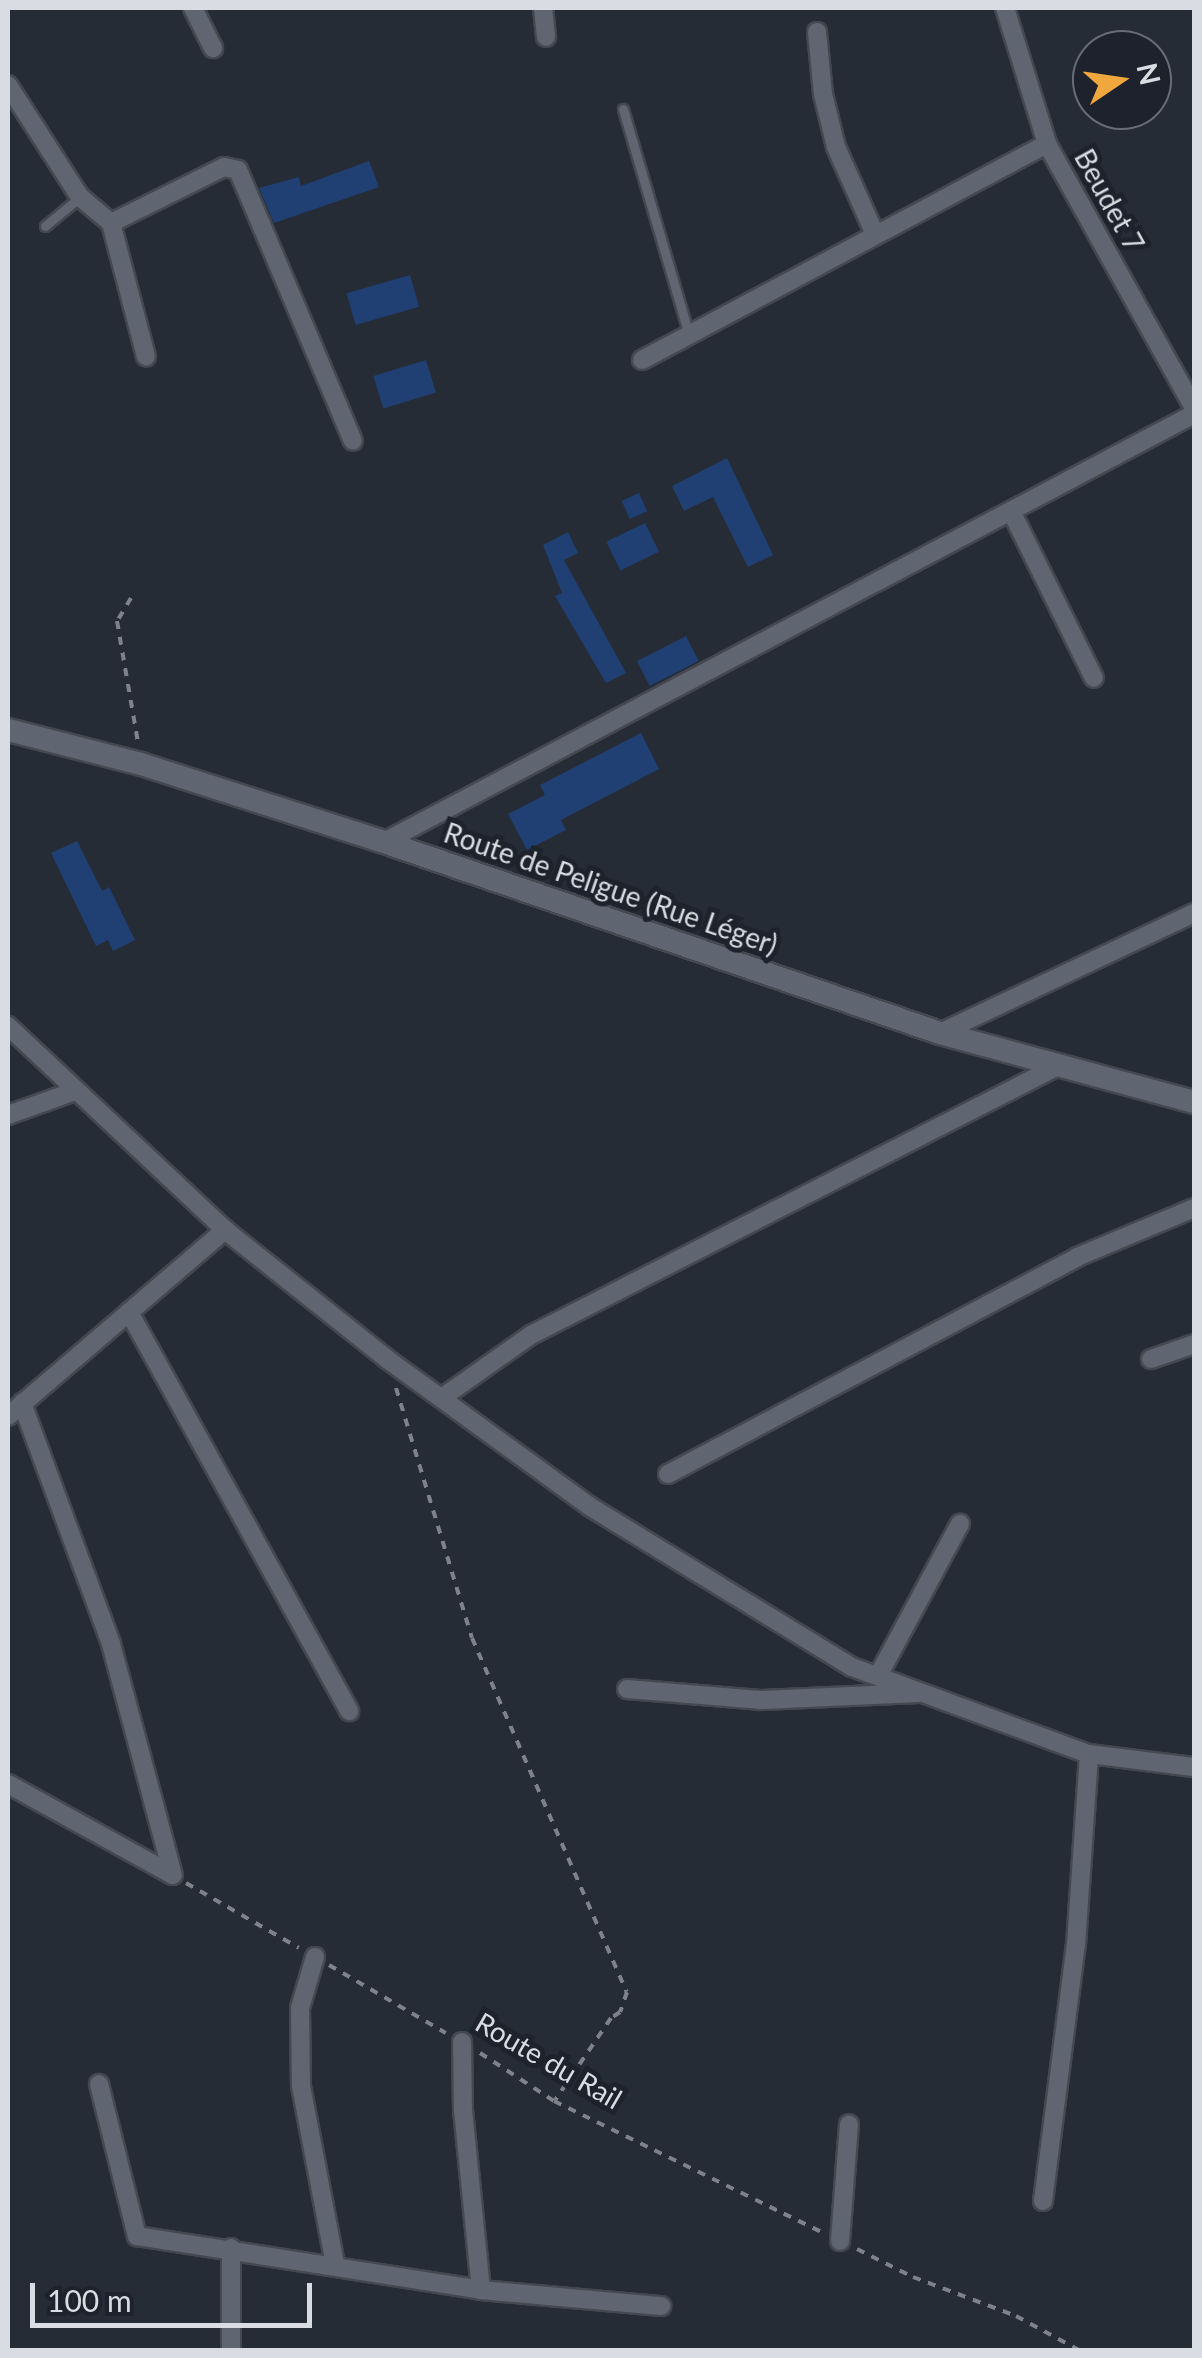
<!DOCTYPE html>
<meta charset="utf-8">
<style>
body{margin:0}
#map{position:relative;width:1202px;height:2358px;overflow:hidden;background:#262c36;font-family:Lato,sans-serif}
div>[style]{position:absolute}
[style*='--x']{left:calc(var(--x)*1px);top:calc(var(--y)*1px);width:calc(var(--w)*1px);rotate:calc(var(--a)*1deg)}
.building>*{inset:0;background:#203f73;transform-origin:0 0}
.path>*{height:4px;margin-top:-2px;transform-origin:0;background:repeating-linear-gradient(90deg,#7e838b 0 8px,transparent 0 16px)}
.roads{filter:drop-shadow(2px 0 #444850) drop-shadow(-2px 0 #444850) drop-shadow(0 2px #444850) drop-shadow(0 -2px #444850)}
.service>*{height:9px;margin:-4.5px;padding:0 4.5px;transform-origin:4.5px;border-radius:4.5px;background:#5f6671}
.minor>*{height:18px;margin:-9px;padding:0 9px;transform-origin:9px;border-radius:9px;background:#5f6671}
.tertiary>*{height:22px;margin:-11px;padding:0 11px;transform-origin:11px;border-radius:11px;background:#5f6671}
span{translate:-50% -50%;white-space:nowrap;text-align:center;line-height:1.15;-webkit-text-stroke:10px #1d222c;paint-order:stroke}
.street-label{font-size:28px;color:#d9dde3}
.frame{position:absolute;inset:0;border:10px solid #d9dde3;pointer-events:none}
.north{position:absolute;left:1072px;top:30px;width:100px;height:100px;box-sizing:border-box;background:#1d222c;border:2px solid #686d75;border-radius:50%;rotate:77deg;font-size:28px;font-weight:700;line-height:40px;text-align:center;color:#d9dde3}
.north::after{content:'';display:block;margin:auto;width:35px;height:45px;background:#f0a73e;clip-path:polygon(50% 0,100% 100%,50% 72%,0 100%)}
.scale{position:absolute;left:30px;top:2283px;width:282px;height:45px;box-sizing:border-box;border:5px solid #d9dde3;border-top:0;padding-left:12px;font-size:30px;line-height:35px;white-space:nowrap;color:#d9dde3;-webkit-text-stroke:8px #1d222c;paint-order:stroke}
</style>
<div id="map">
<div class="building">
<i style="clip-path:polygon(369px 161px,379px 187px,274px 223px,259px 188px,299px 177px,301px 186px)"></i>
<i style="left:410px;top:275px;width:33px;height:66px;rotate:74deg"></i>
<i style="left:426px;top:360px;width:34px;height:55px;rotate:73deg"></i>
<i style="clip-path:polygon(727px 458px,773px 555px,748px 567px,713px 497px,684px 511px,672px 486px)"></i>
<i style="left:639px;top:493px;width:20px;height:19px;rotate:66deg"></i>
<i style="left:645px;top:523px;width:32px;height:43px;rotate:64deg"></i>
<i style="clip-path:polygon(568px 532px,578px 553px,564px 560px,626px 673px,606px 683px,555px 596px,562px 593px,543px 545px)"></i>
<i style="left:686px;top:636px;width:28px;height:55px;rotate:63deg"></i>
<i style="clip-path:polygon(641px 733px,659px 769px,561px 820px,566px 830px,527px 850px,508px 814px,545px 795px,540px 785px)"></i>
<i style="clip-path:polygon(77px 841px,102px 891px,109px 887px,135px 940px,113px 951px,108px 940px,96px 946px,51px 853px)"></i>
</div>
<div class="path">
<i style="--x:131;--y:598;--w:27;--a:121"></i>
<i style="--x:117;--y:621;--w:124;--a:80.2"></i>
<i style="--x:396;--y:1388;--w:261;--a:73.1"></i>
<i style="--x:472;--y:1638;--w:386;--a:66.4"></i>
<i style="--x:627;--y:1992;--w:21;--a:109"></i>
<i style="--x:620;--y:2012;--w:11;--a:146"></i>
<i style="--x:611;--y:2018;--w:99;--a:124.3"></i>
<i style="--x:186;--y:1883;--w:130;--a:29.9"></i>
<i style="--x:329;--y:1965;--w:135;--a:30.2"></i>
<i style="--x:480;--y:2053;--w:88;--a:33"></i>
<i style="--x:554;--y:2101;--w:297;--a:26.1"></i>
<i style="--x:857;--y:2249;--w:63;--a:26.6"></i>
<i style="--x:913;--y:2277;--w:110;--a:20.7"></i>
<i style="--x:1016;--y:2316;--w:72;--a:28.4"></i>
</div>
<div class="roads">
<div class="service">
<i style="--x:623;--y:109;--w:234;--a:73.7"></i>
<i style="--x:45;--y:226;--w:45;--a:-39.6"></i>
</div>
<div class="minor">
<i style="--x:193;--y:8;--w:45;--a:63.4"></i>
<i style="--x:543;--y:8;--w:29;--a:84"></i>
<i style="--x:1005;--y:8;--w:142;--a:72.8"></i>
<i style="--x:1047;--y:144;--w:302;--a:60.9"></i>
<i style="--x:817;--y:32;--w:62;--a:84.5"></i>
<i style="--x:823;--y:94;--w:55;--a:76.2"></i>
<i style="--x:836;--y:147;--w:95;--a:65.9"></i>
<i style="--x:8;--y:85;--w:133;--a:57.3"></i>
<i style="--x:80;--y:197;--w:40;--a:40"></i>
<i style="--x:111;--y:223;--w:126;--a:-26.4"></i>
<i style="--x:224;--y:167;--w:14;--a:12"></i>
<i style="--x:238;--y:170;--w:294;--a:67"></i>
<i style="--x:111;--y:223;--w:138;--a:75.3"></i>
<i style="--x:642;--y:360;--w:459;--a:-28.1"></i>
<i style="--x:1011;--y:511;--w:186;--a:63.6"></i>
<i style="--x:384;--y:842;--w:916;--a:-27.85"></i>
<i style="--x:8;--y:1026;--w:298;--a:43.2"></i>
<i style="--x:225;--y:1230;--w:207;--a:38.5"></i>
<i style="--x:387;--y:1359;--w:250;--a:36"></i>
<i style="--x:589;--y:1506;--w:308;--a:31.5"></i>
<i style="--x:852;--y:1667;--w:252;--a:20.2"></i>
<i style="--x:1089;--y:1754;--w:106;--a:7.1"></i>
<i style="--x:940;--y:1033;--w:281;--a:-25.3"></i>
<i style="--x:8;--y:1115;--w:71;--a:-19.7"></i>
<i style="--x:129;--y:1312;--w:456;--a:61.1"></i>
<i style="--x:1151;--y:1359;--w:46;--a:-19.2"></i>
<i style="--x:443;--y:1397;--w:108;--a:-35.2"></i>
<i style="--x:531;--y:1335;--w:596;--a:-27.04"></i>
<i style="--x:22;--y:1403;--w:257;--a:69.7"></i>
<i style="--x:111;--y:1644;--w:239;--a:75"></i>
<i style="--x:8;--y:1416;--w:286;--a:-40.6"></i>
<i style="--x:668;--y:1474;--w:463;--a:-27.9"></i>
<i style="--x:1077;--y:1257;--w:127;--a:-22.7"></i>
<i style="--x:878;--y:1676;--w:173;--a:-61.7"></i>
<i style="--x:627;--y:1689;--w:133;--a:4.7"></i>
<i style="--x:760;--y:1700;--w:161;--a:-2.5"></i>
<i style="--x:8;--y:1784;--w:188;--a:28.9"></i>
<i style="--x:315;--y:1957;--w:53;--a:106.4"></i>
<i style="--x:300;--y:2008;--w:78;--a:89.3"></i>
<i style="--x:301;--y:2086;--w:181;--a:79.2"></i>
<i style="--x:99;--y:2084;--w:157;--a:76"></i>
<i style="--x:137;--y:2236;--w:348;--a:8.9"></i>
<i style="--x:481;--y:2290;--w:180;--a:-95.7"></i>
<i style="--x:463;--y:2111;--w:69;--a:-90.8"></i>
<i style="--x:1043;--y:2201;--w:258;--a:-82.7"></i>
<i style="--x:1076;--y:1945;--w:191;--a:-86.1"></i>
<i style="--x:840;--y:2241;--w:117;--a:-85.6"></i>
<i style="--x:231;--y:2248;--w:102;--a:90"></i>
<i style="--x:481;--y:2290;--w:181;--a:5.1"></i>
</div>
<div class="tertiary">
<i style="--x:8;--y:730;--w:137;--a:14.3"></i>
<i style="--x:141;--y:764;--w:255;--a:17.8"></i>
<i style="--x:384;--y:842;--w:588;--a:18.96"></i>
<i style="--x:940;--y:1033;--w:263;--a:15.2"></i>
</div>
</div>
<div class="street-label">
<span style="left:1110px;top:200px;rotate:61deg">Beudet 7</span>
<span style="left:611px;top:888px;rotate:19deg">Route de Peligue (Rue Léger)</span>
<span style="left:549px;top:2060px;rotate:30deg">Route du Rail</span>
</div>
<div class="frame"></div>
<div class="north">N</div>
<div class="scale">100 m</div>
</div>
